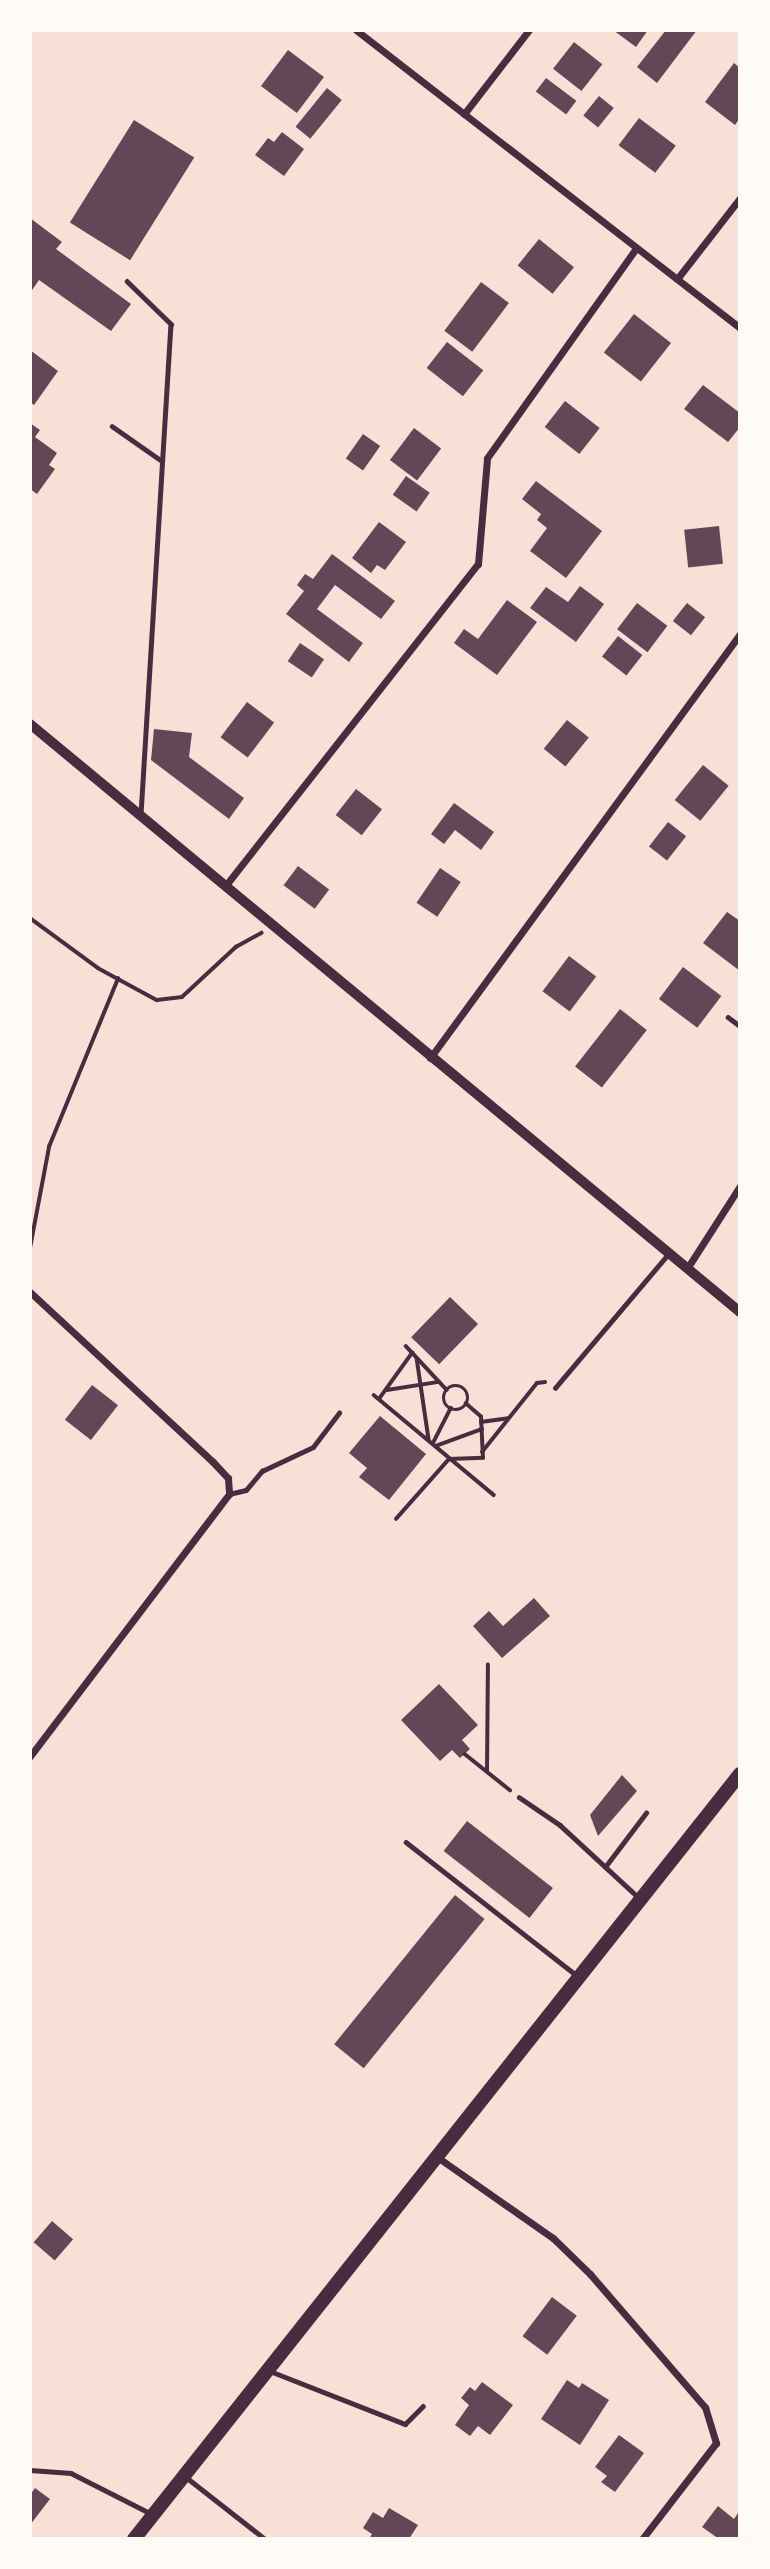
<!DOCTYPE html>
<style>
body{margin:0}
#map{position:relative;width:770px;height:2569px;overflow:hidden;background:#f7e1d7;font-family:"Alegreya Sans",sans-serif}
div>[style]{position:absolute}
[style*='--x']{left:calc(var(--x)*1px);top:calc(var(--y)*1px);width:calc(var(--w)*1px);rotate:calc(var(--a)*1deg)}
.building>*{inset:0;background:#644757;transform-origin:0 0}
.path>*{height:3.5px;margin:-1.75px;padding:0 1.75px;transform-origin:1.75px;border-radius:1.75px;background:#4a2c40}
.path>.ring{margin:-1.75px;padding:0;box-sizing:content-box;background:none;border:3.5px solid #4a2c40;border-radius:50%}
.service>*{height:4.5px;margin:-2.25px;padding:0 2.25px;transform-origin:2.25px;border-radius:2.25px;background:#4a2c40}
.minor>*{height:7px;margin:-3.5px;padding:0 3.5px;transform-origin:3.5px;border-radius:3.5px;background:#4a2c40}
.tertiary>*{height:10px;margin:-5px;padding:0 5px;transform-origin:5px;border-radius:5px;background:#4a2c40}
.primary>*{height:14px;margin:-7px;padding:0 7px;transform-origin:7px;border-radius:7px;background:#4a2c40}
span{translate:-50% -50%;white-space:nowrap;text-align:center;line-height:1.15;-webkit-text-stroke:7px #fffaf5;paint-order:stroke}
.frame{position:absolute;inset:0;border:32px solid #fffaf5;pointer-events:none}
</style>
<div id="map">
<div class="building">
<i style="clip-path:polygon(613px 30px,648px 30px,636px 47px)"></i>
<i style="clip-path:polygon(666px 30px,697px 30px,657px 83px,637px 67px)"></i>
<i style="left:574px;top:42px;width:36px;height:34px;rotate:38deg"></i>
<i style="left:288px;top:50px;width:45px;height:45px;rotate:37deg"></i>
<i style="clip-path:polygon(734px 63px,740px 68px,740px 118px,735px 125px,705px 102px)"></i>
<i style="left:546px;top:78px;width:38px;height:17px;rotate:37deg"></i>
<i style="left:327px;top:88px;width:19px;height:50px;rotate:39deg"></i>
<i style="left:599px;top:96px;width:19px;height:25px;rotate:39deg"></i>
<i style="left:639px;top:118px;width:46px;height:34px;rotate:37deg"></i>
<i style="left:134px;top:120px;width:71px;height:121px;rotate:32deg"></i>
<i style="clip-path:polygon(282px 132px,304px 149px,284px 176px,255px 155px,268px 138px,274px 142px)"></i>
<i style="clip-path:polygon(30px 218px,62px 242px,56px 249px,131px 304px,111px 331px,39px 280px,30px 293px)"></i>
<i style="left:539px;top:239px;width:45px;height:34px;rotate:39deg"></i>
<i style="left:481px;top:282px;width:35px;height:61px;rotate:37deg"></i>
<i style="left:634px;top:314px;width:47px;height:49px;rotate:38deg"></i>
<i style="left:447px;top:342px;width:46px;height:33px;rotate:38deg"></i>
<i style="clip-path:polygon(30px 350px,58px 371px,34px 405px,30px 402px)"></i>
<i style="clip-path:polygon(703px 385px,740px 413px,740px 427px,728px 442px,684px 409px)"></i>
<i style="left:565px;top:401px;width:44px;height:33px;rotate:38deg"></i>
<i style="clip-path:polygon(30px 423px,40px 430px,35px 437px,57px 453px,49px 465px,55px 469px,37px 494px,30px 489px)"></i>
<i style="left:414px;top:428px;width:34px;height:40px;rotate:37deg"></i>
<i style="left:363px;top:434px;width:21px;height:30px;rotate:35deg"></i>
<i style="left:406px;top:476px;width:29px;height:23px;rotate:35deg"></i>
<i style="clip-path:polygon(536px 481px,602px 531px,566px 578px,530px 551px,547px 528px,537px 520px,541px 514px,522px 499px)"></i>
<i style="clip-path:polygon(379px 522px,406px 542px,385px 570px,377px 565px,371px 573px,352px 558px)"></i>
<i style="left:719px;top:526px;width:38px;height:35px;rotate:84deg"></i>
<i style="clip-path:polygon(332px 554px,395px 601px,381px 619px,335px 585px,317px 609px,363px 643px,349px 662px,286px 614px,304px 591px,297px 585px,305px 574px,313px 579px)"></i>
<i style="clip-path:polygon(580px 586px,604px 604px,576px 642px,530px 608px,546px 587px,568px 602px)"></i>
<i style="clip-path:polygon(507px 600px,537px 622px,497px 675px,454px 643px,464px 629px,478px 639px)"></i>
<i style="left:637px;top:603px;width:38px;height:33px;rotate:37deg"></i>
<i style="left:687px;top:603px;width:23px;height:23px;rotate:38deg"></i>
<i style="left:618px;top:636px;width:31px;height:26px;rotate:38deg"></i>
<i style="left:300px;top:643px;width:29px;height:22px;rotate:34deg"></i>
<i style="left:247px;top:702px;width:34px;height:44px;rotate:37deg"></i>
<i style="left:567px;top:720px;width:28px;height:37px;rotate:39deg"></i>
<i style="clip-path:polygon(154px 729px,192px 733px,189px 757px,244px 798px,229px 819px,151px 760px)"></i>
<i style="left:703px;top:765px;width:33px;height:45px;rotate:39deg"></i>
<i style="left:356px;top:789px;width:33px;height:33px;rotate:38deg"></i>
<i style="clip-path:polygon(454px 803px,494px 832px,481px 850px,455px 830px,444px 844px,431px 834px)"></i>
<i style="left:668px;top:822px;width:23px;height:31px;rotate:38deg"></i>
<i style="left:298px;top:866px;width:39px;height:24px;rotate:37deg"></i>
<i style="left:440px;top:868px;width:25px;height:42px;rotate:34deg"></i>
<i style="clip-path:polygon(727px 912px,740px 921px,740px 971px,703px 943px)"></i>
<i style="left:569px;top:956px;width:34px;height:44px;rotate:37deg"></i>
<i style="left:683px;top:967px;width:48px;height:40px;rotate:37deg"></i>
<i style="left:620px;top:1009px;width:34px;height:73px;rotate:38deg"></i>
<i style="left:450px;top:1297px;width:39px;height:56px;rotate:44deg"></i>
<i style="left:92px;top:1385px;width:33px;height:44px;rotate:38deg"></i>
<i style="clip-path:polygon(380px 1416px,426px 1454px,389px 1500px,359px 1477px,367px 1468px,349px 1453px)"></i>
<i style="clip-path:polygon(534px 1598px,550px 1616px,502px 1658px,473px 1626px,489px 1611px,503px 1626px)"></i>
<i style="clip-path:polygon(439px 1684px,478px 1725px,462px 1740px,470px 1749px,460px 1758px,452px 1750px,440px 1761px,401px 1720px)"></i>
<i style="clip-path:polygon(622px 1775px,637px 1791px,598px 1836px,590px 1815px)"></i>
<i style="left:467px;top:1821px;width:109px;height:38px;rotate:38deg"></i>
<i style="left:455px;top:1895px;width:38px;height:192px;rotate:39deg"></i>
<i style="left:52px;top:2221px;width:28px;height:28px;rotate:41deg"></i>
<i style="left:552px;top:2297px;width:31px;height:49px;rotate:37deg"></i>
<i style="clip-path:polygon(567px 2380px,579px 2388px,582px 2383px,609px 2400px,580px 2445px,541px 2419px)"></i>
<i style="clip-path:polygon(482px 2382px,513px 2405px,490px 2435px,478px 2426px,470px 2436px,455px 2425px,469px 2405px,461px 2398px,470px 2387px,475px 2391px)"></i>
<i style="clip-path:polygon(619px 2435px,644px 2453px,615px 2492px,601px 2482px,607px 2476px,595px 2467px)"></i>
<i style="clip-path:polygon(35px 2488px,50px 2499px,30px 2525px,30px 2495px)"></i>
<i style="clip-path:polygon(718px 2506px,734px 2519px,740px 2510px,740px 2539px,719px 2539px,702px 2527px)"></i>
<i style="clip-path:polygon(389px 2508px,418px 2525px,409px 2539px,369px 2539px,372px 2534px,363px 2528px,373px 2512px,383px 2518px)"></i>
</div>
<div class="path">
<i style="--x:30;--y:918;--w:84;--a:36.3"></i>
<i style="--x:98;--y:968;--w:67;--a:28.5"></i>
<i style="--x:157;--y:1000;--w:25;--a:-7"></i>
<i style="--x:182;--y:997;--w:74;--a:-42.8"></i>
<i style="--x:236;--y:947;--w:29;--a:-29"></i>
<i style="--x:30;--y:1248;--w:103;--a:-79.3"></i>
<i style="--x:49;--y:1147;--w:182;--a:-67.7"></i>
<i style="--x:406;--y:1346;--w:60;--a:47"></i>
<i style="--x:417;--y:1358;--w:82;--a:81.6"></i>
<i class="ring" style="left:444px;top:1386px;width:20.5px;height:20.5px"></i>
<i style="--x:387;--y:1390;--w:52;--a:-8.9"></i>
<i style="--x:374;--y:1395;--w:156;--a:39.8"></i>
<i style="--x:379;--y:1399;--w:57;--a:-54.3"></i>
<i style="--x:481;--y:1422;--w:27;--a:-8"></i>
<i style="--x:433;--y:1443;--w:39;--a:-63"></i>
<i style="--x:436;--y:1446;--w:49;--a:-20.3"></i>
<i style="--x:482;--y:1452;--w:88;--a:-51.4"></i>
<i style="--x:537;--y:1383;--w:8;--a:-7"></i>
<i style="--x:396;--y:1519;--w:80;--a:-48.5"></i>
<i style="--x:449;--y:1459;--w:34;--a:-2"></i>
<i style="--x:483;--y:1458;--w:41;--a:-92.8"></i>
<i style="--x:481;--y:1417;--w:20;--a:-139"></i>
<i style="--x:465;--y:1754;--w:58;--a:38.7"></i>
<i style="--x:487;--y:1771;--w:106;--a:-89.5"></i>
</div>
<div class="service">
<i style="--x:127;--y:281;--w:62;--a:44.3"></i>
<i style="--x:171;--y:324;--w:492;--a:93.5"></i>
<i style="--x:112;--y:426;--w:61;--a:35"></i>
<i style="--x:728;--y:1017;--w:15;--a:37"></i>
<i style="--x:555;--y:1388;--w:177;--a:-49.8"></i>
<i style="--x:229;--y:1494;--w:17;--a:-13"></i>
<i style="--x:246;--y:1490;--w:25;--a:-50"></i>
<i style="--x:262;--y:1471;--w:56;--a:-25.2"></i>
<i style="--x:313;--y:1447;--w:43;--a:-52.6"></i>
<i style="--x:519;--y:1797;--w:50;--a:34.3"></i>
<i style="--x:560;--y:1825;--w:106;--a:42.7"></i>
<i style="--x:406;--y:1842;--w:216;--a:38"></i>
<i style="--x:605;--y:1867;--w:68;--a:-52.8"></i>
<i style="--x:270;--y:2371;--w:145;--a:21.4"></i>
<i style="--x:405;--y:2424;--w:25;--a:-45"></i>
<i style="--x:30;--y:2470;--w:41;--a:4.2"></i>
<i style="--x:71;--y:2473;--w:89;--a:26.9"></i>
<i style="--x:186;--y:2477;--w:100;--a:38.1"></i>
</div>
<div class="minor">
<i style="--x:356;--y:30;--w:486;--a:37.8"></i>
<i style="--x:464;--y:114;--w:106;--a:-52.3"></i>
<i style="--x:677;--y:279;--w:103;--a:-52.1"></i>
<i style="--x:226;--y:885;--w:408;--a:-51.9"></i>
<i style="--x:478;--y:564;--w:106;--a:-85.1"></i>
<i style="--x:487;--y:458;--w:257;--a:-54.6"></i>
<i style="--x:430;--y:1058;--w:525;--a:-53.83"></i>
<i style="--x:688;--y:1267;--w:96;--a:-57.3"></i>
<i style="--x:30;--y:1292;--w:250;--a:42.9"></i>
<i style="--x:213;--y:1462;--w:22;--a:47"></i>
<i style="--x:228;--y:1478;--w:16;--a:86"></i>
<i style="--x:229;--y:1494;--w:329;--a:127.2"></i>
<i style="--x:440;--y:2159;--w:138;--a:35"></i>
<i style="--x:553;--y:2238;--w:52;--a:44.2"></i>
<i style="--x:590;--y:2274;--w:176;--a:49.2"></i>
<i style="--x:705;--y:2407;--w:38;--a:73"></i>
<i style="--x:716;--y:2443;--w:121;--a:127.6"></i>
</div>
<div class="tertiary">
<i style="--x:30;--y:724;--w:922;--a:39.63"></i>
</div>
<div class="primary">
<i style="--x:134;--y:2539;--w:976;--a:-51.62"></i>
</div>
<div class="frame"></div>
</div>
